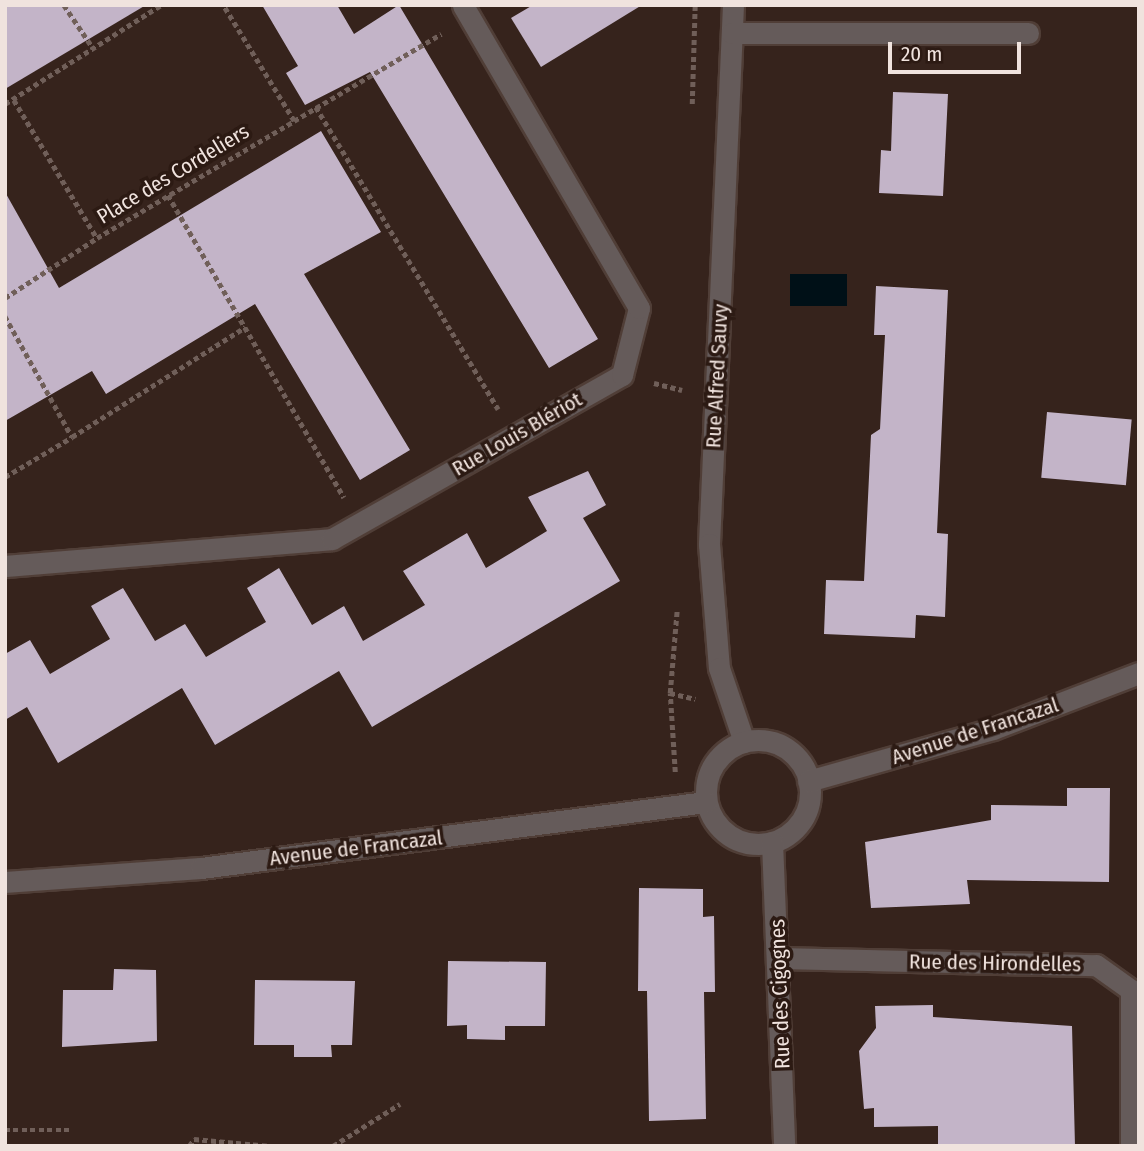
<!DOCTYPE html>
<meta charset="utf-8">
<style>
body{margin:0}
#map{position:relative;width:1144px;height:1151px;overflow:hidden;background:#36231c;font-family:"Fira Sans Condensed",sans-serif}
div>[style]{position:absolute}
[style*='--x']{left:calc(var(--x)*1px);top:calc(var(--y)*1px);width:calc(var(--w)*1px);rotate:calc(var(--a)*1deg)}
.water>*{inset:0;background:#001017;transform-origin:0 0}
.building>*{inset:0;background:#c3b4c8;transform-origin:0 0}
.path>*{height:4.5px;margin-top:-2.25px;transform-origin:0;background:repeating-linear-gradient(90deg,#705f59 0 5px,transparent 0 8.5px)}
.roads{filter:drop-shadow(2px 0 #503e37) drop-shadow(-2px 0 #503e37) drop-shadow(0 2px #503e37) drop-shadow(0 -2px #503e37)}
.minor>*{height:21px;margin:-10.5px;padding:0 10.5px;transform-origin:10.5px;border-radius:10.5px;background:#655b5a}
.minor>.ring{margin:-10.5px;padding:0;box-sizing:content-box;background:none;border:21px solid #655b5a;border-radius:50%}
span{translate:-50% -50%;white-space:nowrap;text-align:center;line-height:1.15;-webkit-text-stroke:7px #2c1a13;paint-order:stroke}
.street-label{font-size:21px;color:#f0e3de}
.frame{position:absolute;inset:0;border:7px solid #f0e3de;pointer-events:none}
.scale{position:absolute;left:888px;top:42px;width:133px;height:32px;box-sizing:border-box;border:4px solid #f0e3de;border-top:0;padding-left:9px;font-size:21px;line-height:24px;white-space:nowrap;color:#f0e3de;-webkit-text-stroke:5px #2c1a13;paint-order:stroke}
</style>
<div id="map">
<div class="water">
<i style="left:790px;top:274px;width:57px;height:32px"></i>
</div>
<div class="building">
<i style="clip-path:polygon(5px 5px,146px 5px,5px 89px)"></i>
<i style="clip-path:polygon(262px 5px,337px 5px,354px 34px,399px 5px,598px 339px,549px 368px,370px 72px,305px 105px,286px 73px,298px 66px)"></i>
<i style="clip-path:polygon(533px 5px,642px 5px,541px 67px,511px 18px)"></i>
<i style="clip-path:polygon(893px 92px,948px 94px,943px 196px,879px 193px,881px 150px,891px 151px)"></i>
<i style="clip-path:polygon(321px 131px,381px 232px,304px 274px,410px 450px,360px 480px,255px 304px,106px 394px,92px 371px,5px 421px,5px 192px,59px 288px)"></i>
<i style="clip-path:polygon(876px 286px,948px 290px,937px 533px,948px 534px,945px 617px,916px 615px,915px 638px,824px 634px,826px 580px,864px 581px,871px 435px,880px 429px,885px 335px,874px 335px)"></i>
<i style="left:1047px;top:412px;width:85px;height:66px;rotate:5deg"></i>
<i style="clip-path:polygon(588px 471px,606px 505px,583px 518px,620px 581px,372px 727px,339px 671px,215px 745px,182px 688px,58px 763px,27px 707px,5px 720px,5px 654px,30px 640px,50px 674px,110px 639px,91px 606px,123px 588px,155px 641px,185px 624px,206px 657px,266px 622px,247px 588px,279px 568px,312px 625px,344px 606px,363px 641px,425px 605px,403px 571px,467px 533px,486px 568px,547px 531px,528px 497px)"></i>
<i style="clip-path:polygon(1067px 788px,1110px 788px,1109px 882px,967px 880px,970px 904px,871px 908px,865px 842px,991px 820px,991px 805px,1067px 806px)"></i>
<i style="clip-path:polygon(639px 888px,703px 889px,703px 917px,714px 916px,715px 992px,704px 992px,706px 1119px,649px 1121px,647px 991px,638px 991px)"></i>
<i style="clip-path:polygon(448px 961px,546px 962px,545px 1026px,505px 1026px,505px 1040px,467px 1039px,467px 1025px,447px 1026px)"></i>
<i style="clip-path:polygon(114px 969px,156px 970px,157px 1041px,62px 1047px,63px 990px,113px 990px)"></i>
<i style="clip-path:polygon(255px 980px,355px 981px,352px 1045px,331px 1045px,332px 1057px,294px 1057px,294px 1045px,254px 1045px)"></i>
<i style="clip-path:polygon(933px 1005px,933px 1017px,1072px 1026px,1075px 1146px,938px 1146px,938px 1126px,874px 1127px,874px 1108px,864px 1109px,859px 1051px,876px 1028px,875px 1006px)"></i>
</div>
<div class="path">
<i style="--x:64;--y:5;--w:52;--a:56"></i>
<i style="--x:14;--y:100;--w:161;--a:59"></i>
<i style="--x:97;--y:238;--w:229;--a:-30.7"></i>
<i style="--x:294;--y:121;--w:136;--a:-121.5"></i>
<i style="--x:5;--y:104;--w:185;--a:-32.4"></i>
<i style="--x:692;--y:104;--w:99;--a:-88.3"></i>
<i style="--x:316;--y:107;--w:353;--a:58.9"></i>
<i style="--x:294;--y:121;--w:171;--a:-30.6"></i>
<i style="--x:168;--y:195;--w:350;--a:59.8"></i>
<i style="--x:5;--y:298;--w:110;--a:-33.1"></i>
<i style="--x:5;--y:316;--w:138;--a:61"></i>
<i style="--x:72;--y:437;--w:205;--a:-32.4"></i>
<i style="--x:654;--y:383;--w:29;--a:14"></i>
<i style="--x:5;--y:477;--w:78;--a:-30.8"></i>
<i style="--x:670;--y:693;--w:26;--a:13"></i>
<i style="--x:675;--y:772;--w:79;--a:-93.6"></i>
<i style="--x:670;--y:693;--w:83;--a:-85.2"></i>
<i style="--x:5;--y:1130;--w:65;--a:0"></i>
<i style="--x:189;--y:1146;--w:9;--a:-54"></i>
<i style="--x:194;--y:1139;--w:77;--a:5.2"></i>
<i style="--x:333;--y:1146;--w:79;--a:-32.1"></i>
</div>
<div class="roads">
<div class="minor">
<i style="--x:733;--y:5;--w:540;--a:92.55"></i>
<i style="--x:709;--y:544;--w:124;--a:85.4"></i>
<i style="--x:719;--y:668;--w:78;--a:71.3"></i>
<i style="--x:732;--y:33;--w:296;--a:0"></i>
<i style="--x:5;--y:566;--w:328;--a:-4.7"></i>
<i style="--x:332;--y:539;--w:333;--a:-29.5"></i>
<i style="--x:622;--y:375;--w:69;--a:-75.8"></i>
<i style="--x:639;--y:308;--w:350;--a:-120.2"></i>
<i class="ring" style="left:706px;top:740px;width:83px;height:83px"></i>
<i style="--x:808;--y:781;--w:192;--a:-15.7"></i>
<i style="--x:993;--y:729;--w:156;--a:-21"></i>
<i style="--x:772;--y:842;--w:304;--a:87.7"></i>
<i style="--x:5;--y:882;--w:196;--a:-4.1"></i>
<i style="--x:201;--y:868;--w:509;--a:-7.45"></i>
<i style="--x:779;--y:958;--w:317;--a:1.3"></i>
<i style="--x:1096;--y:965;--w:43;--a:35.5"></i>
<i style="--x:1131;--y:990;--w:156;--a:90"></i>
</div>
</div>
<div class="street-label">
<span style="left:173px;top:174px;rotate:-31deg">Place des Cordeliers</span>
<span style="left:717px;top:376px;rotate:-87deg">Rue Alfred Sauvy</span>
<span style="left:517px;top:434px;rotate:-30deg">Rue Louis Blériot</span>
<span style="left:975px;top:731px;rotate:-18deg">Avenue de Francazal</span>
<span style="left:356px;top:848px;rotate:-7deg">Avenue de Francazal</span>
<span style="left:995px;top:963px;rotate:1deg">Rue des Hirondelles</span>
<span style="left:780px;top:994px;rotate:-92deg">Rue des Cigognes</span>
</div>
<div class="frame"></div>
<div class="scale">20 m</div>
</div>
